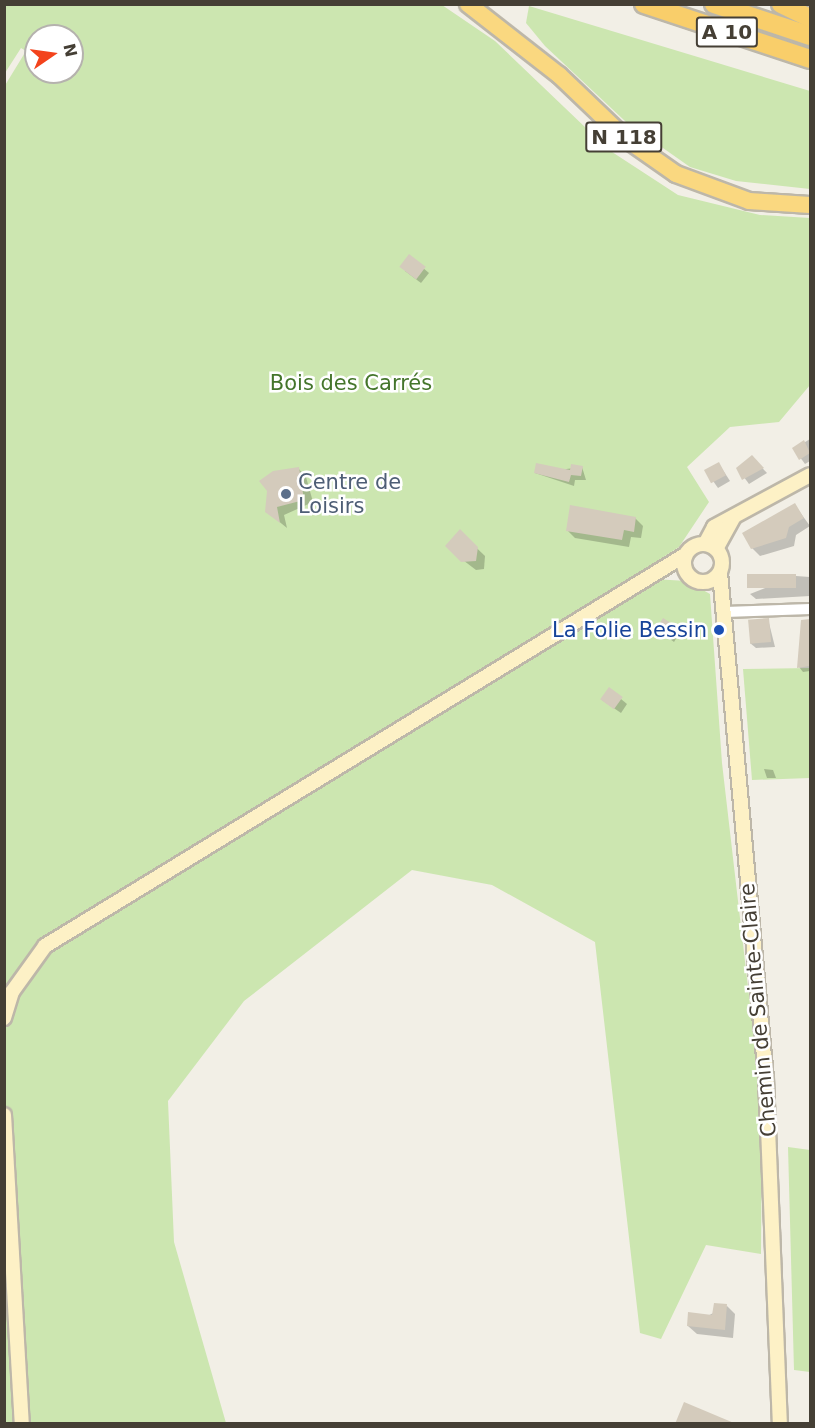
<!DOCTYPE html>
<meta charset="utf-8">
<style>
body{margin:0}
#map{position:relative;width:815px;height:1428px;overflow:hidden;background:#f2efe6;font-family:"DejaVu Sans",sans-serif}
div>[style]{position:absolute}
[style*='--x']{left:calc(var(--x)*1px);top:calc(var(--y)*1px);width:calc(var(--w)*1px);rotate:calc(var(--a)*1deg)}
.green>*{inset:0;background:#cce6b0}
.shadow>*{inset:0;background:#0003}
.building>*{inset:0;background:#d4cbbc;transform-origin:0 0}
.roads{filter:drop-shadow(2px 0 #bdb7a9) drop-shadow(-2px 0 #bdb7a9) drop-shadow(0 2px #bdb7a9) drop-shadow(0 -2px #bdb7a9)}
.minor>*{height:10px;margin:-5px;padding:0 5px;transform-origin:5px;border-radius:5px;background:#fff}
.secondary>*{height:14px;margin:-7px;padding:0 7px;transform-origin:7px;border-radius:7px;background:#fdf1c6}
.secondary>.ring{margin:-7px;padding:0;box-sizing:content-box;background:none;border:14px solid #fdf1c6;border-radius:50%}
.trunk>*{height:16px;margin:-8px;padding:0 8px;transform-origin:8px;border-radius:8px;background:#fad880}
.motorway>*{height:18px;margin:-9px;padding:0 9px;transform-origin:9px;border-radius:9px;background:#f9ce6a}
.dots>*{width:16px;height:16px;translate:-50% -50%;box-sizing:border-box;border:3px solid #fff;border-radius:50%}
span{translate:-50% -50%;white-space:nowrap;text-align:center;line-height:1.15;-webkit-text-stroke:5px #fff;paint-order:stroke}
.shield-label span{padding:2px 4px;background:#fff;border:2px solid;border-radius:4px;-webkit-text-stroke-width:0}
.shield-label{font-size:20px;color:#453f35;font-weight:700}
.park-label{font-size:21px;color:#44752b}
.service-label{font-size:21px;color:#4e5e75}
.left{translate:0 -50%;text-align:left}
.transit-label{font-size:21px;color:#164399}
.right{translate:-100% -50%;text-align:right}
.street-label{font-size:21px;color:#453f35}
.frame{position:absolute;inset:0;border:6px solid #453f35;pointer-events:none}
.north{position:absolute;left:24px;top:24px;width:60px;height:60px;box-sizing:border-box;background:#fff;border:2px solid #b5b2ae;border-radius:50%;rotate:77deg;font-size:16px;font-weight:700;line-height:24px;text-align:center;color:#453f35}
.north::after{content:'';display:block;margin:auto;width:21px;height:27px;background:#f3431c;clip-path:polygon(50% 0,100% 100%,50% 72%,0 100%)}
</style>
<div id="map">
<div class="green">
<i style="clip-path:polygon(evenodd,5px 5px,442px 5px,495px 41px,609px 150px,678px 195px,760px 215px,810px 218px,810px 385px,779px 422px,730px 427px,687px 467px,709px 502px,679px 547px,648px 567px,653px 579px,687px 581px,710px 594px,722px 763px,762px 1108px,761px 1254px,706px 1245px,661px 1339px,640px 1333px,595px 942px,492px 885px,412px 870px,244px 1001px,168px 1101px,174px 1242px,226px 1423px,5px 1423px,4px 87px,26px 51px,21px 48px,5px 73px,5px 5px,36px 36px,72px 36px,72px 72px,36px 72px,36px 36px)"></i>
<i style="clip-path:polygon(529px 6px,810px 91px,810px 189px,736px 181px,690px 167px,626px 122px,545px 46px,526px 23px)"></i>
<i style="clip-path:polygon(810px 668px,810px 778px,752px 780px,743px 669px)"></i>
<i style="clip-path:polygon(788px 1147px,810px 1150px,810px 1372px,794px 1370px)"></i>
</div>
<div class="shadow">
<i style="clip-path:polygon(409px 256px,429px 273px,421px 283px,405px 271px)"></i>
<i style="clip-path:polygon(810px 439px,810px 461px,805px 464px,794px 449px)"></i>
<i style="clip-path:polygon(752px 457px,767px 473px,749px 484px,738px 469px)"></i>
<i style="clip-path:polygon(719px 464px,730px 481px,718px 488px,706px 471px)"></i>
<i style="clip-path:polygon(582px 467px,586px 480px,575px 480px,574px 486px,535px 473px)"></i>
<i style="clip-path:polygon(298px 468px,306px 477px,313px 502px,284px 515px,287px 528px,266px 511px)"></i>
<i style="clip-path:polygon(794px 504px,810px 526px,796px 535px,794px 546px,760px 556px,752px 548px)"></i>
<i style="clip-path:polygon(635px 518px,643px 526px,641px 538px,631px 537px,629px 547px,575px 538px,568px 531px)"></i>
<i style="clip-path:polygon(460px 532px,485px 556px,484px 569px,476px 570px,455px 554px)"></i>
<i style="clip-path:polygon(796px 576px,810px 577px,810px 596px,756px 599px,750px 594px)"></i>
<i style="clip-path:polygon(768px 619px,775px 647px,756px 648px,750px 643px)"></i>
<i style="clip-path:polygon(803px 621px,810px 621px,810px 671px,803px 672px,799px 667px)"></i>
<i style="clip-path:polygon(675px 627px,680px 632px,674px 642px,658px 630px)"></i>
<i style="clip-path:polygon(609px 689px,627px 704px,621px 713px,602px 700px)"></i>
<i style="clip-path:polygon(764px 769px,773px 770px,776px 778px,767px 778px)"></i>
<i style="clip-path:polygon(727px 1306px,735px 1314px,733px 1338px,697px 1334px,688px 1326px)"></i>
</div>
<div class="building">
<i style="left:409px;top:254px;width:21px;height:16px;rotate:37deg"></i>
<i style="clip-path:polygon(804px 440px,810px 453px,799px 460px,792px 448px)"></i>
<i style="clip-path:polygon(752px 455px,764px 468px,742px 480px,736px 468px)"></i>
<i style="left:719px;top:462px;width:15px;height:17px;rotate:62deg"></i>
<i style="clip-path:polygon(536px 463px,570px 470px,571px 464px,583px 466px,581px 476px,571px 475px,569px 482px,534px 473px)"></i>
<i style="clip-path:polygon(299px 467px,304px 500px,277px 507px,280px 523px,265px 512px,267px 491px,259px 481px,273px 471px)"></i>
<i style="clip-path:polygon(795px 503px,804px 518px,789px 527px,786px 538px,751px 549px,742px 533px)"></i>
<i style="clip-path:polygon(570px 505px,636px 517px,634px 532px,624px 530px,622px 540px,566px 531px)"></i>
<i style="clip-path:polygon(460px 529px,478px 547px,476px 561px,461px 562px,445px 546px)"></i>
<i style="left:796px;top:574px;width:14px;height:49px;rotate:90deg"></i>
<i style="left:663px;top:618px;width:15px;height:14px;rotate:32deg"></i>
<i style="left:769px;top:618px;width:24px;height:21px;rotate:85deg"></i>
<i style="clip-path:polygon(810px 619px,810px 666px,797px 668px,801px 620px)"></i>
<i style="left:609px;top:687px;width:17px;height:15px;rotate:36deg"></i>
<i style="clip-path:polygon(714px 1303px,727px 1304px,725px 1330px,687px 1326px,688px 1312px,712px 1315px)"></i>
<i style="clip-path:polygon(684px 1402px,734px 1423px,734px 1424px,675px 1424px)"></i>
</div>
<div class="roads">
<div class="minor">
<i style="--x:725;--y:612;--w:85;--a:-2"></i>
</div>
<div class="secondary">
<i class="ring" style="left:684px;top:544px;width:24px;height:24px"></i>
<i style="--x:705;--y:544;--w:19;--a:-62"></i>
<i style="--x:714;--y:527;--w:109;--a:-28.4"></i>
<i style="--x:716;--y:549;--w:37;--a:-61"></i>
<i style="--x:720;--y:573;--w:507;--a:84.8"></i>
<i style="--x:766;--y:1078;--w:346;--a:87.7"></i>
<i style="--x:4;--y:1018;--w:27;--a:-73"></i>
<i style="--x:12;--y:992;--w:57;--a:-54.3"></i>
<i style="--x:45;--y:946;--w:750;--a:-31.42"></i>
<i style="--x:4;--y:1115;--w:310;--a:86.7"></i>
</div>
<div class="trunk">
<i style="--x:468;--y:4;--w:115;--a:38"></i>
<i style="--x:559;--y:75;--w:93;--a:43.7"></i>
<i style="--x:626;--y:139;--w:61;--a:35"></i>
<i style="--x:676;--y:174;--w:78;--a:20.3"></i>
<i style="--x:749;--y:201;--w:61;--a:3.8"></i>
</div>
<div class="motorway">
<i style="--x:644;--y:4;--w:175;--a:18.3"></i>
<i style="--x:714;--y:4;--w:101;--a:18.4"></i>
<i style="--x:781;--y:4;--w:32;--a:26"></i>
</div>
</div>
<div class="dots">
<i style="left:286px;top:494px;background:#5c6f8a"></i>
<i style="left:719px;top:630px;background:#1a4fb4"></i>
</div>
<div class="shield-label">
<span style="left:727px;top:32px">A 10</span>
<span style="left:624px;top:137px">N 118</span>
</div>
<div class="park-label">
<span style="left:351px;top:383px">Bois des Carrés</span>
</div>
<div class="service-label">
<span class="left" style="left:298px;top:494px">Centre de<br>Loisirs</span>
</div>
<div class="transit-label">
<span class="right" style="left:707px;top:630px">La Folie Bessin</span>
</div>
<div class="street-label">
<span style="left:758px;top:1010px;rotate:-95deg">Chemin de Sainte-Claire</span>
</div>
<div class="frame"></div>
<div class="north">N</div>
</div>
